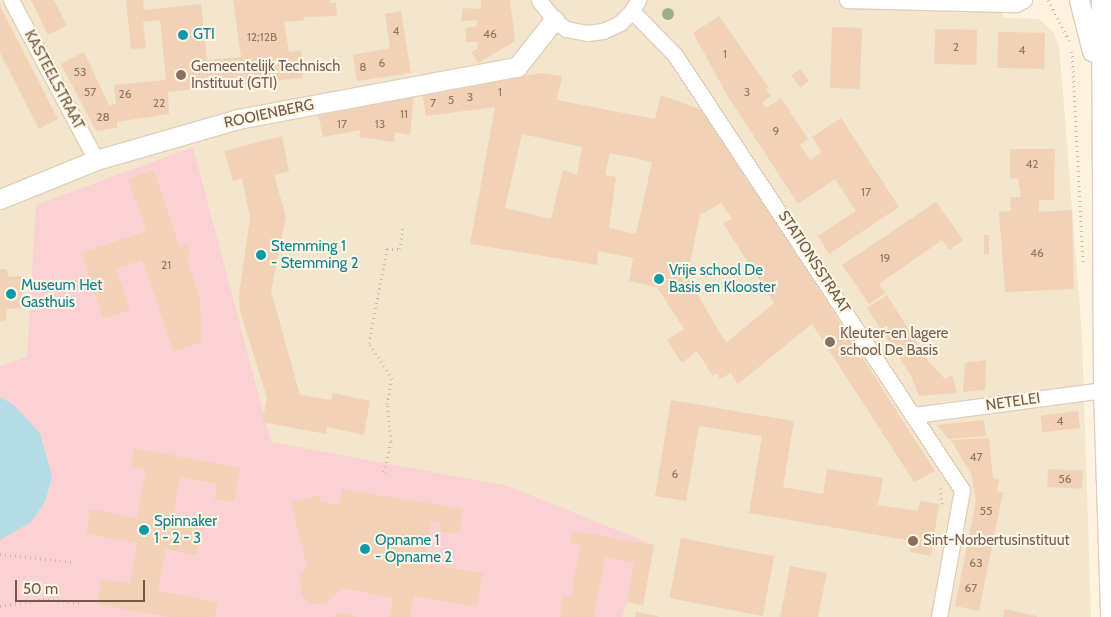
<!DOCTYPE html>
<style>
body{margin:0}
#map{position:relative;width:1111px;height:617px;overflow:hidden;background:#fdf3df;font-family:Cabin,sans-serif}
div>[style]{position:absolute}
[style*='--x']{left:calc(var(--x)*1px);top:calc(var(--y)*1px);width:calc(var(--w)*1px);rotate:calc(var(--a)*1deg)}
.residential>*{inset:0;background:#f4e5cd}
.medical>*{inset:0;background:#fbd2d4}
.water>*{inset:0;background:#b4dbe6}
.building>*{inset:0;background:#f2d2b6;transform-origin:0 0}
.path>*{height:3px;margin-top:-1.5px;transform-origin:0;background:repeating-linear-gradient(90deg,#d7b59a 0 1px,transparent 0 5px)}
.roads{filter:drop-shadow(1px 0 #e0cfbb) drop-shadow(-1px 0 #e0cfbb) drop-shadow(0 1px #e0cfbb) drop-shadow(0 -1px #e0cfbb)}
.minor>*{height:15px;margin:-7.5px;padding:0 7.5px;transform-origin:7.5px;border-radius:7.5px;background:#fff}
.tertiary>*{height:19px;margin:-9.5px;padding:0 9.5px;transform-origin:9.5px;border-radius:9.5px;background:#fff}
.trees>*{width:12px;height:12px;margin:-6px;border-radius:50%;background:#9cb086}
.dots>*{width:14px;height:14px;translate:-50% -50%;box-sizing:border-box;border:2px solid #fff7e5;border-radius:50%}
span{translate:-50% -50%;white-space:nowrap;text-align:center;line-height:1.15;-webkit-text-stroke:4px #fff7e5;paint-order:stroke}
.number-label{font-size:12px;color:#937762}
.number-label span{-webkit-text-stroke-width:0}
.culture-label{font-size:15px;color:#0d838f}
.left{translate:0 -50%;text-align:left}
.education-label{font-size:15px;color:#785e54}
.street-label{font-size:15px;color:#735946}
.scale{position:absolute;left:15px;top:580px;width:130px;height:22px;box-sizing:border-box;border:2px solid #735946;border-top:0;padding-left:6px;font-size:15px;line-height:18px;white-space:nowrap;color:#735946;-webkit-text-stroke:4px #fff7e5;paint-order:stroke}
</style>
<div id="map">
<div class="residential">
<i style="clip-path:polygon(0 0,999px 0,1004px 18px,1039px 19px,1053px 32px,1059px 46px,1063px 93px,1082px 336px,1091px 617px,0 617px)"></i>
</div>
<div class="medical">
<i style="clip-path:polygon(193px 147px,271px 442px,508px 486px,654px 545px,643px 605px,627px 602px,622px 617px,0 617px,0 366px,27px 357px,36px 205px)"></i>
</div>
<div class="water">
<i style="clip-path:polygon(0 397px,14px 405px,40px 433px,52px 477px,45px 502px,31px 522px,0 540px)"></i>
</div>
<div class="building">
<i style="clip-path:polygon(31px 0,54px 0,67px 25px,48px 35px)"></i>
<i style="clip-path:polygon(126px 0,143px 0,144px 10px,201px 4px,207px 60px,241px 57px,233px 0,330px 0,330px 3px,336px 3px,337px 16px,303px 17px,304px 20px,284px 22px,289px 52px,301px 50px,303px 78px,168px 92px,169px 114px,117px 122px,117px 128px,96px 131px,61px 64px,84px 52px,109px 105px,116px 104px,114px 85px,166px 80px,160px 20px,143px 22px,146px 48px,131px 49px)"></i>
<i style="clip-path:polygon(481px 0,510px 0,515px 41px,478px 63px,471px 52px,477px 49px,478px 42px,466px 42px,466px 28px,477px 26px,478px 20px,461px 21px,463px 8px,481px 9px)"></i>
<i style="clip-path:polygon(0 6px,58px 119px,39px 129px,0 53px)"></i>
<i style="clip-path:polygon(401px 11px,411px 73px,357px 81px,353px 55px,390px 48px,385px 14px)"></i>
<i style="clip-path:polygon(719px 16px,769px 88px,766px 89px,771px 96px,762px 102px,766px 108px,781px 98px,808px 139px,800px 145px,810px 160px,822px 152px,812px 137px,841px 118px,899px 207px,829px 254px,818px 236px,856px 211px,835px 179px,798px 204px,727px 95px,693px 33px)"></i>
<i style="left:832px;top:27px;width:30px;height:61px;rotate:2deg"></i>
<i style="left:935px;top:29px;width:42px;height:35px;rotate:1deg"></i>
<i style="left:998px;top:32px;width:47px;height:36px;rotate:1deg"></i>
<i style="left:800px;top:69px;width:15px;height:11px;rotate:53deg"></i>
<i style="clip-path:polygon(evenodd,542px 73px,562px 76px,557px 100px,655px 119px,661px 95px,705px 111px,935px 471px,914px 482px,812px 324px,738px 384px,731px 373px,720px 379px,717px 373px,713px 376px,697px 351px,682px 363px,667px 340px,684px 329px,657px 287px,629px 281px,633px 258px,598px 251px,597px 265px,470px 244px,495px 107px,426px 116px,422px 92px,542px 73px,522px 134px,582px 147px,577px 175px,563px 170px,551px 219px,505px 208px,522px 134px,542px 73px,610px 153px,652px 162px,636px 234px,609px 228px,616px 177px,605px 175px,610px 153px,542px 73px,721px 203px,732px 219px,723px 223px,774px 303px,726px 343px,687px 277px,700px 215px,721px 203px)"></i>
<i style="clip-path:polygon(414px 94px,410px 135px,395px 132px,394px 142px,359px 137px,361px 130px,323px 137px,317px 110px)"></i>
<i style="clip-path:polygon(282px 136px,289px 171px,274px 175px,286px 217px,271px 291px,300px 395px,331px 400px,333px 393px,370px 401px,364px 435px,327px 427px,326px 434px,262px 422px,267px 398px,240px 311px,239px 294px,250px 218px,242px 178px,233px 181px,224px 151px)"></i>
<i style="clip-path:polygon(1010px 149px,1055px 149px,1054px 200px,1039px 200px,1039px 212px,1072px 210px,1074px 289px,1005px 292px,999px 212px,1011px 211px,1010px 197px,1021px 197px,1018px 179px,1010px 178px)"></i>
<i style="clip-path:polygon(154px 170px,180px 248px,187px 245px,191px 258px,187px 259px,200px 298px,202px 342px,173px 352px,142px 260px,116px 269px,130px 310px,103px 319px,81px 253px,146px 231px,128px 179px)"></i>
<i style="clip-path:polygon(936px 202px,963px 240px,949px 250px,942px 240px,879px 284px,885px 293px,869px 304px,842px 265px)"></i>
<i style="left:984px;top:235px;width:5px;height:19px"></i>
<i style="clip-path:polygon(0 269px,7px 269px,8px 277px,21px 276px,23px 308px,6px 309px,7px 320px,0 321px)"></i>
<i style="clip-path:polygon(887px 295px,929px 362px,945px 379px,952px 375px,957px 393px,919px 396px,910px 374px,867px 308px)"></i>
<i style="clip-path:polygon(986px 360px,985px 390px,963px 392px,965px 363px)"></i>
<i style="clip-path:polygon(671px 400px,794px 421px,783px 487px,823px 494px,827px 469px,883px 478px,878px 505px,918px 511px,920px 501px,939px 504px,931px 556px,910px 552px,912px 541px,749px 513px,762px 436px,699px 426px,686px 501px,655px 496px)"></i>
<i style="left:1078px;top:411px;width:17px;height:38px;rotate:83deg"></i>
<i style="clip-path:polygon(984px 420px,986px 436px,949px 439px,937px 425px)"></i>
<i style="clip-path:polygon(989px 438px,993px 478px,999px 480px,997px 491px,1003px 492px,979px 611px,955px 606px,976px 501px,972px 476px,951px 440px)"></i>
<i style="clip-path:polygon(134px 448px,240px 468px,234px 502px,214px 499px,217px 484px,180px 477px,172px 520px,203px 526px,197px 555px,166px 549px,158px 591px,218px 602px,215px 617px,168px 617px,97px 604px,101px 579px,130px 584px,137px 543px,86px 534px,90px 509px,137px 518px,146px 470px,131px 467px)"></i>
<i style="left:1048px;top:469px;width:35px;height:18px;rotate:3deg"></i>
<i style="clip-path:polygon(342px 489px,463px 509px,459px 534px,439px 531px,440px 522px,431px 520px,424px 564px,483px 573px,477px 607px,414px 596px,410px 617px,389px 617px,393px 598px,342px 588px,325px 604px,314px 604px,302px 597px,299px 577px,307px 566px,291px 503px,320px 495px,320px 501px,339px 505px)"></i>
<i style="clip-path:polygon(572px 531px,654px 545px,643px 605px,627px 602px,634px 563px,605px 557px,594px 617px,560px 617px,563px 596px,571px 597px,580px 545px,570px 543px)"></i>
<i style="left:681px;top:538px;width:95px;height:61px;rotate:11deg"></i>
<i style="clip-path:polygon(790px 566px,827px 573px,818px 617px,780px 617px)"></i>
<i style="clip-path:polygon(1005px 609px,1037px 616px,1037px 617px,1003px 617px)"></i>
<i style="clip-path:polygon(336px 612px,355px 616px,355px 617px,335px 617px)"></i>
<i style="clip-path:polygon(636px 612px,658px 616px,658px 617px,635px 617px)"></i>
</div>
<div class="path">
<i style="--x:1048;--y:0;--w:47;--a:62.4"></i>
<i style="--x:1072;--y:51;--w:211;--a:87"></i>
<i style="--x:384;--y:472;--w:32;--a:-77"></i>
<i style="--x:391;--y:441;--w:37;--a:-96"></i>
<i style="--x:387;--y:404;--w:25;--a:-79"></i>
<i style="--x:392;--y:379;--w:43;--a:-122.6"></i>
<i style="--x:369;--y:343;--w:96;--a:-79.2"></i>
<i style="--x:387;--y:249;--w:13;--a:0"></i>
<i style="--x:400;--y:249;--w:24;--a:-83"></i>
<i style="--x:940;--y:488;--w:16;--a:83"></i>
<i style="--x:0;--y:554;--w:75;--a:6.1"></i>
<i style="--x:0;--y:606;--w:44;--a:-9.2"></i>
<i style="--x:43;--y:599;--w:40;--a:5.7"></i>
</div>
<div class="roads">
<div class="minor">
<i style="--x:11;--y:0;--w:181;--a:62"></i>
<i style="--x:539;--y:0;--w:25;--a:53"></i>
<i style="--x:554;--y:20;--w:15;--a:37"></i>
<i style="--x:566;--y:29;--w:21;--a:11"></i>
<i style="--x:587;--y:33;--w:16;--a:-7"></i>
<i style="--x:603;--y:31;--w:19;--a:-25"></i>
<i style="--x:620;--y:23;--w:17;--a:-45"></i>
<i style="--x:632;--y:11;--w:13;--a:-61"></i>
<i style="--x:847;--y:0;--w:169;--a:1.4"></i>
<i style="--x:1016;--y:4;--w:9;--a:-27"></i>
<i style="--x:632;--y:11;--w:62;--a:45.7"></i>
<i style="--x:675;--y:55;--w:521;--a:56.58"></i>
<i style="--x:962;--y:490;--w:129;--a:100.3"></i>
<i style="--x:914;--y:415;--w:199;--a:-7.5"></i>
</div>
<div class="tertiary">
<i style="--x:1079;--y:0;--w:53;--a:75.7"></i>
<i style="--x:1101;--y:0;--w:389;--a:89.7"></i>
<i style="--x:1103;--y:389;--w:228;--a:88.2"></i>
<i style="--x:0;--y:199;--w:104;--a:-22.1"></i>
<i style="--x:96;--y:160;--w:148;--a:-16.1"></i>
<i style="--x:238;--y:119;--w:284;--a:-10.6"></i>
<i style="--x:517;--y:67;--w:60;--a:-51.8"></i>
</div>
</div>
<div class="trees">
<i style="left:668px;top:14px"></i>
</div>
<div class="dots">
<i style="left:183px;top:35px;background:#0f9aa8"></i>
<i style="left:181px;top:75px;background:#8d6e63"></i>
<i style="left:261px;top:255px;background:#0f9aa8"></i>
<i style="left:659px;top:279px;background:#0f9aa8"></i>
<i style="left:11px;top:294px;background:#0f9aa8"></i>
<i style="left:830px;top:342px;background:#8d6e63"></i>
<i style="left:144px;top:530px;background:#0f9aa8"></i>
<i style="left:913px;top:541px;background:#8d6e63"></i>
<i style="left:365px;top:549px;background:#0f9aa8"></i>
</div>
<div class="number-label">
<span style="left:396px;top:31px">4</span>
<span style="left:490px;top:34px">46</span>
<span style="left:262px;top:37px">12;12B</span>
<span style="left:956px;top:47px">2</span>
<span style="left:1022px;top:50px">4</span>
<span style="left:725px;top:54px">1</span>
<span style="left:382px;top:63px">6</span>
<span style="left:363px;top:67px">8</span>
<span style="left:80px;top:72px">53</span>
<span style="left:90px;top:92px">57</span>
<span style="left:500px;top:92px">1</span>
<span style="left:747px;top:92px">3</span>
<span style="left:125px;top:94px">26</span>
<span style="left:470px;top:97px">3</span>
<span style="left:451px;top:100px">5</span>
<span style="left:159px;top:103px">22</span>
<span style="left:433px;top:103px">7</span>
<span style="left:404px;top:114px">11</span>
<span style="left:103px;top:117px">28</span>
<span style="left:342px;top:124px">17</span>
<span style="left:380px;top:124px">13</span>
<span style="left:776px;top:131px">9</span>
<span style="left:1032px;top:164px">42</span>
<span style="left:866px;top:192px">17</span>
<span style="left:1037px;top:253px">46</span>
<span style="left:885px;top:258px">19</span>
<span style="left:166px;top:265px">21</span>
<span style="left:1060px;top:421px">4</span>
<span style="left:976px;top:457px">47</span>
<span style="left:675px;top:474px">6</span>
<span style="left:1065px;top:479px">56</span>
<span style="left:986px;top:511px">55</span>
<span style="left:976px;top:563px">63</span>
<span style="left:971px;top:588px">67</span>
</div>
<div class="culture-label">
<span class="left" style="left:193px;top:35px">GTI</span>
<span class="left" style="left:271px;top:255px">Stemming 1<br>- Stemming 2</span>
<span class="left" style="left:669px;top:279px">Vrije school De<br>Basis en Klooster</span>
<span class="left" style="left:21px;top:294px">Museum Het<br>Gasthuis</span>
<span class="left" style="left:154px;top:530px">Spinnaker<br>1 - 2 - 3</span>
<span class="left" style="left:375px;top:549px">Opname 1<br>- Opname 2</span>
</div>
<div class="education-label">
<span class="left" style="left:191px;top:75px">Gemeentelijk Technisch<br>Instituut (GTI)</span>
<span class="left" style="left:840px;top:342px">Kleuter-en lagere<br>school De Basis</span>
<span class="left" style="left:923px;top:541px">Sint-Norbertusinstituut</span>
</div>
<div class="street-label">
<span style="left:54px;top:80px;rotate:62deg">KASTEELSTRAAT</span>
<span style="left:269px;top:114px;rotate:-12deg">ROOIENBERG</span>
<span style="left:814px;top:262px;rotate:57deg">STATIONSSTRAAT</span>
<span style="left:1013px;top:402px;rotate:-8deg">NETELEI</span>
</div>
<div class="scale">50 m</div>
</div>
